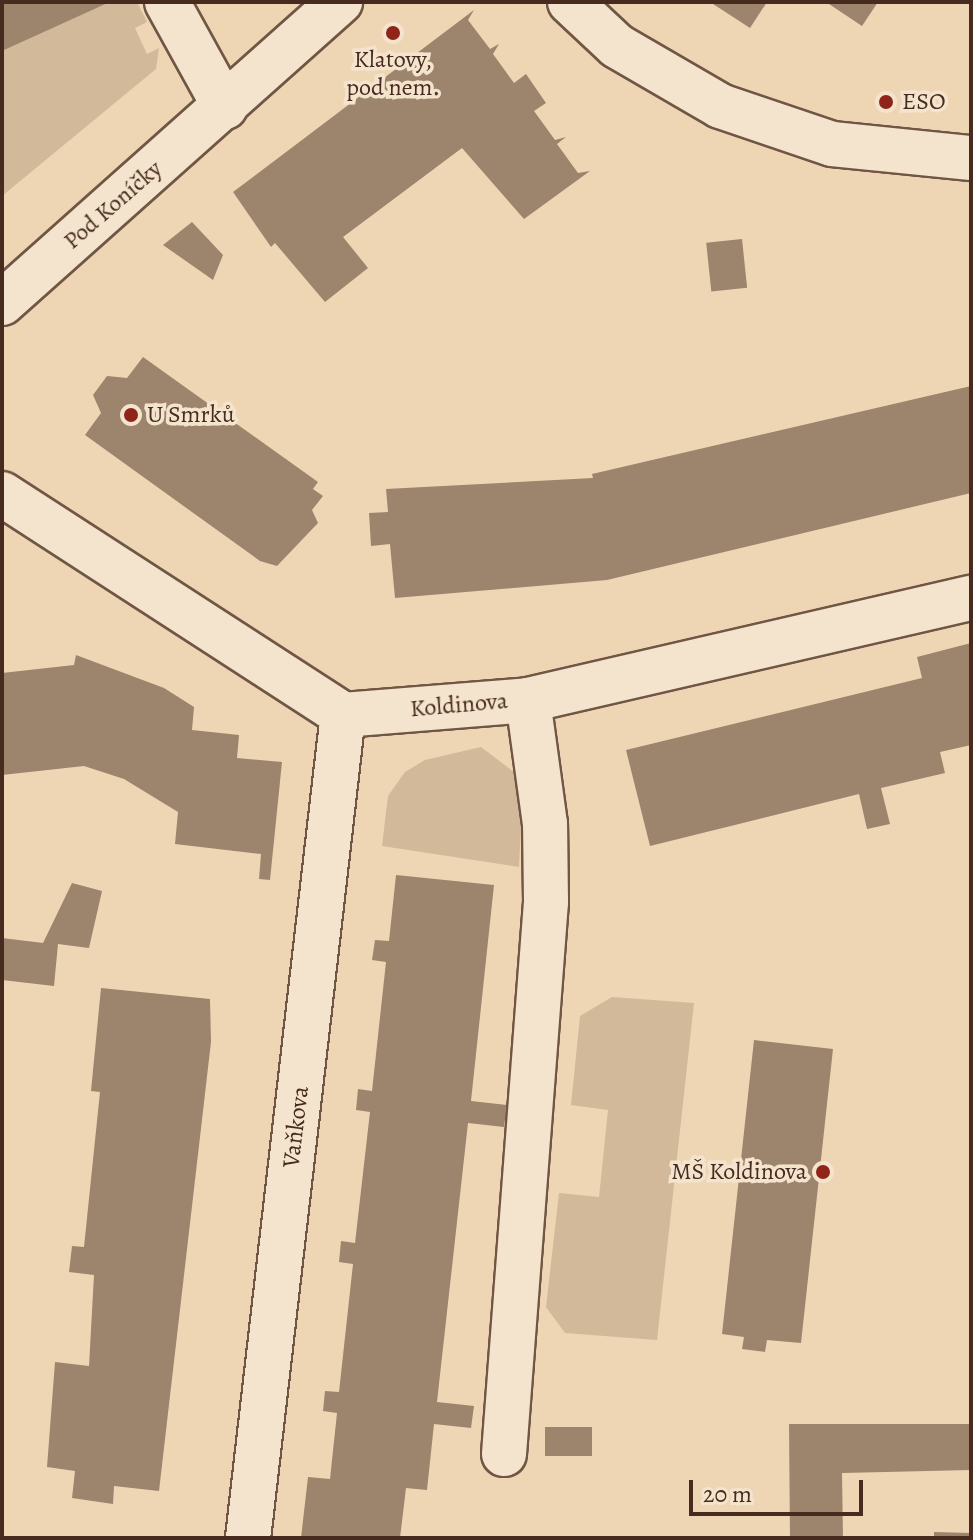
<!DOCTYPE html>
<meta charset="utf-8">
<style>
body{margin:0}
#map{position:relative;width:973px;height:1540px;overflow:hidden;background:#eed6b4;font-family:Alegreya,serif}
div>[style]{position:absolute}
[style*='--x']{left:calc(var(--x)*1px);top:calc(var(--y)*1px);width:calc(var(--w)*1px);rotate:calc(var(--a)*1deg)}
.green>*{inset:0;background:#d1b99a}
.building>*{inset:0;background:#9d846c;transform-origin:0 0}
.roads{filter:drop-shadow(2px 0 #705644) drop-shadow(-2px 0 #705644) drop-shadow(0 2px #705644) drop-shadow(0 -2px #705644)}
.minor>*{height:44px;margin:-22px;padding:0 22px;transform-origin:22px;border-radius:22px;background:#f4e4ce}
.dots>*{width:22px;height:22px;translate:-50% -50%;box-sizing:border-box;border:4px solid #f4e4ce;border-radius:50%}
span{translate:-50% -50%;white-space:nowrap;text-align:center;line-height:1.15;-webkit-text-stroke:7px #f4e4ce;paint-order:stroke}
.poi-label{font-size:24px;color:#462b1e}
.left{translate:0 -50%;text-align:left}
.right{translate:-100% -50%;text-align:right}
.street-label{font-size:24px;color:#462b1e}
.frame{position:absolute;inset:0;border:4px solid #462b1e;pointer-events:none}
.scale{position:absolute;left:689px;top:1480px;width:174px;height:36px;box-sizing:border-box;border:4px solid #462b1e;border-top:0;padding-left:10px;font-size:24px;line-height:28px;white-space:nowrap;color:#462b1e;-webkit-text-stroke:6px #f4e4ce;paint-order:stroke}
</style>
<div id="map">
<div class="green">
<i style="clip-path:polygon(110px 2px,137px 2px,147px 22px,135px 28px,147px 54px,159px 48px,156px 69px,2px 196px,2px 51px)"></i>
<i style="clip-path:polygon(481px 747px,514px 772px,523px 789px,519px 867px,382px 846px,388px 796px,405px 772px,425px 760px)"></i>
<i style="clip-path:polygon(612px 997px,694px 1003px,657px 1340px,565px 1333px,546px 1307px,559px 1193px,599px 1197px,608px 1110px,571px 1105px,580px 1016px)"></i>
</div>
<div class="building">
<i style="clip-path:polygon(2px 2px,110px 2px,2px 51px)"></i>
<i style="clip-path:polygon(710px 2px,767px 2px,750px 28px)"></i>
<i style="clip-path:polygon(826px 2px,878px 2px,862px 26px)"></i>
<i style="clip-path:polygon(474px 10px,468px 20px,490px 49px,499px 44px,493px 54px,514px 83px,526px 74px,546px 103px,534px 111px,555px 140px,566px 137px,557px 144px,578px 173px,590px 171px,524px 219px,462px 148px,343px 237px,368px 268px,325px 302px,275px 243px,271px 247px,233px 192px)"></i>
<i style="clip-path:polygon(192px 222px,223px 255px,213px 280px,163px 245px)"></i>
<i style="left:742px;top:239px;width:49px;height:36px;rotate:84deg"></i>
<i style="clip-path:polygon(143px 357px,318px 482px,313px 489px,323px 496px,312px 510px,318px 523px,277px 566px,260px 561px,85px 435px,101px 413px,93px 395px,107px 376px,127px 378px)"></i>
<i style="clip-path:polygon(971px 386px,971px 493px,607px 580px,395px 598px,390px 544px,371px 546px,369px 513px,388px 512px,386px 489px,593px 478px,592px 474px)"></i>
<i style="clip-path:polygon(971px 643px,971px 745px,940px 752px,945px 773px,881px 788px,890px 824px,867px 829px,859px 794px,650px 846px,626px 750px,922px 678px,917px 657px)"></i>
<i style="clip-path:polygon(76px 655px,164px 688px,194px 707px,192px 730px,239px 735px,237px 758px,282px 762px,270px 880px,259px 879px,261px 854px,175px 844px,178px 812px,124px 779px,84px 766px,2px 775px,2px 673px,74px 665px)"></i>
<i style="clip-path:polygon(396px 875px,494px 885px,471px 1101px,507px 1105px,504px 1127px,468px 1123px,437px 1402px,474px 1406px,471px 1428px,434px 1424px,427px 1490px,406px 1488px,400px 1538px,301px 1538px,308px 1477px,330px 1479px,337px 1413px,323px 1411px,325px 1391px,339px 1392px,353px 1264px,339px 1262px,341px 1241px,355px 1243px,370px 1112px,356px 1110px,358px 1089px,372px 1091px,386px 962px,372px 960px,375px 940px,389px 941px)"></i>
<i style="clip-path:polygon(72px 883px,102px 891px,89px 948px,58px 944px,54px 986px,2px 980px,2px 938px,43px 943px)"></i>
<i style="clip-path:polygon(101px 988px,210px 999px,211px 1042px,159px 1491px,114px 1486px,113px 1504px,72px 1498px,75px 1471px,47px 1467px,55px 1362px,89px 1366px,94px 1275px,69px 1272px,72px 1246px,84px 1247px,100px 1092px,91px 1091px)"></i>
<i style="clip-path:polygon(754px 1040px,833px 1049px,801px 1343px,767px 1340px,765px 1352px,742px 1349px,744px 1337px,722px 1334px)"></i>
<i style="clip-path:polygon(789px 1424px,971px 1424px,971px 1470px,842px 1473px,843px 1538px,790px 1538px)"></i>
<i style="left:545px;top:1427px;width:47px;height:29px"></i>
<i style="clip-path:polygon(934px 1532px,971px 1533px,971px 1538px,934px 1538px)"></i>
</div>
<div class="roads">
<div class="minor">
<i style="--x:167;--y:2;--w:120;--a:61.1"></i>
<i style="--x:570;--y:2;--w:64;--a:43.1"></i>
<i style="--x:617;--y:46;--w:119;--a:30.2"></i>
<i style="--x:720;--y:106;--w:118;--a:18.7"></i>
<i style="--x:832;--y:144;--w:140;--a:5.8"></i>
<i style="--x:2;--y:303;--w:453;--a:-41.7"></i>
<i style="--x:2;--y:494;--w:406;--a:32.9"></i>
<i style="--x:343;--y:715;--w:186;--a:-4.6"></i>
<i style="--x:528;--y:700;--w:455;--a:-13"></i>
<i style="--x:504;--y:1454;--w:554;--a:-85.65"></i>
<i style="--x:546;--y:902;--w:78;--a:-90.7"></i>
<i style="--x:545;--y:824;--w:125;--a:-97.8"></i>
<i style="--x:248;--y:1538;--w:828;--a:-83.42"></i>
</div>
</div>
<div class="dots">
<i style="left:393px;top:33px;background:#8f2418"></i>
<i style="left:886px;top:102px;background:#8f2418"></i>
<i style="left:131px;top:415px;background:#8f2418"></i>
<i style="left:823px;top:1172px;background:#8f2418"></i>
</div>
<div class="poi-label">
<span style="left:393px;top:74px">Klatovy,<br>pod nem.</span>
<span class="left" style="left:902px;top:102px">ESO</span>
<span class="left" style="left:147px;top:415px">U Smrků</span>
<span class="right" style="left:807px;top:1172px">MŠ Koldinova</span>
</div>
<div class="street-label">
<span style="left:113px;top:205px;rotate:-41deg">Pod Koníčky</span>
<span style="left:459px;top:705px;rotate:-5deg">Koldinova</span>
<span style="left:296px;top:1127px;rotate:-83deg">Vaňkova</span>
</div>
<div class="frame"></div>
<div class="scale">20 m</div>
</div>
